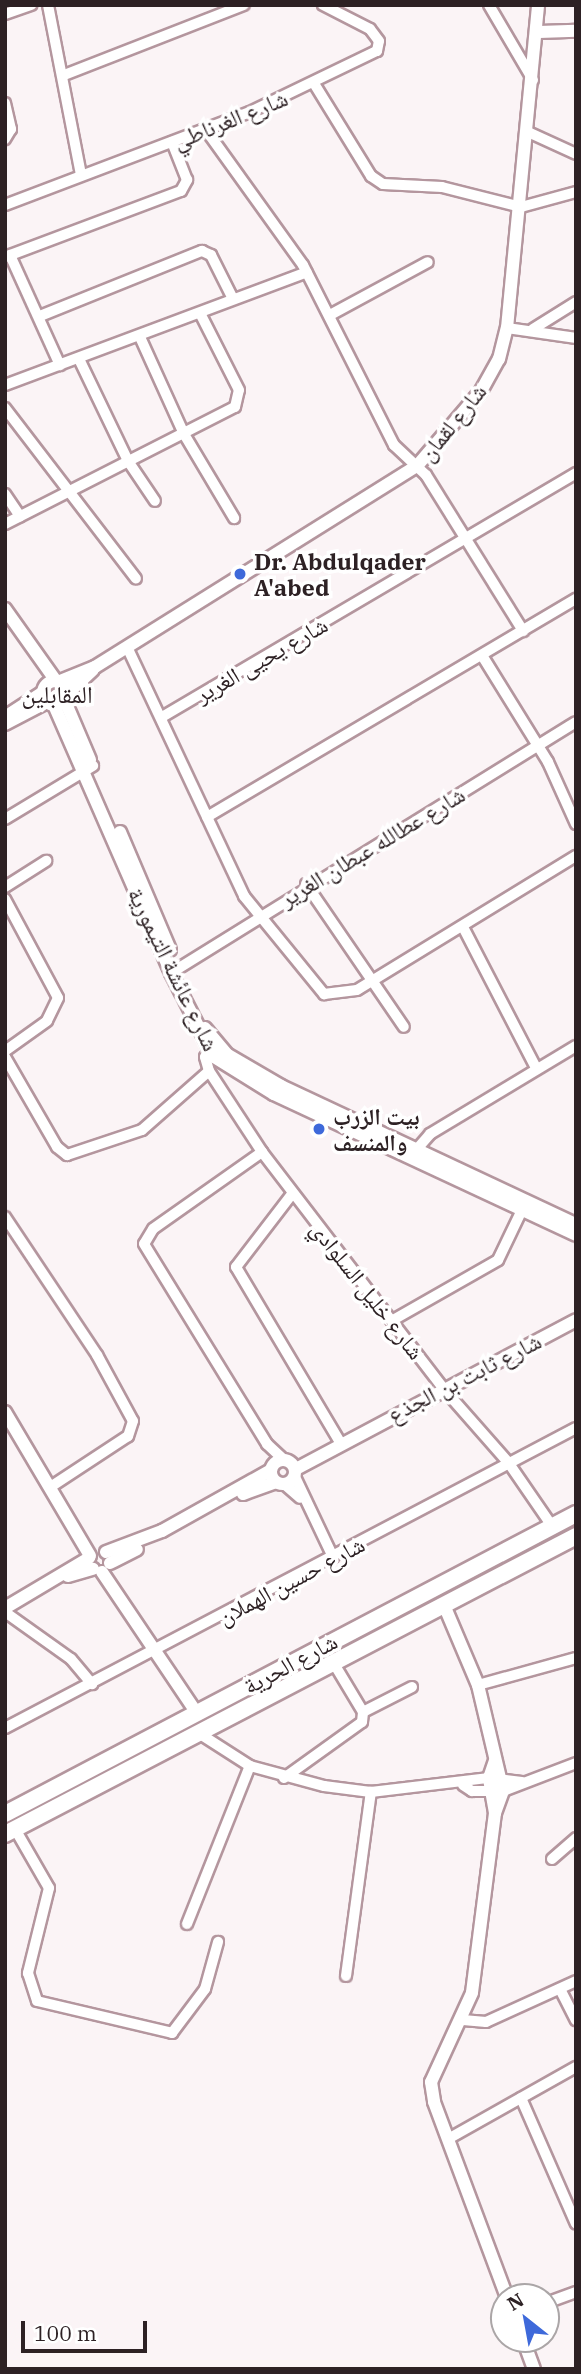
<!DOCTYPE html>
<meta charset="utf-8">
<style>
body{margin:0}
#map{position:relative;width:581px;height:2374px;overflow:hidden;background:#fbf4f6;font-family:"IBM Plex Serif","Noto Naskh Arabic",serif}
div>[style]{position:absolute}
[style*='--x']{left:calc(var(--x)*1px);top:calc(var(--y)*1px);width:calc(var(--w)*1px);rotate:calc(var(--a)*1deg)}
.roads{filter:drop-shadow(2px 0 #b4969e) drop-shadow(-2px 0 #b4969e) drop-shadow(0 2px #b4969e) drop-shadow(0 -2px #b4969e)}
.minor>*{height:10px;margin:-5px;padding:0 5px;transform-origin:5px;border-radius:5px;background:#fff}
.tertiary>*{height:12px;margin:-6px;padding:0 6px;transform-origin:6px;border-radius:6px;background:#fff}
.tertiary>.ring{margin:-6px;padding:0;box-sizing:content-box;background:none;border:12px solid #fff;border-radius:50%}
.trunk>*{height:16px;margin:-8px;padding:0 8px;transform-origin:8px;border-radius:8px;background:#fff}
.dots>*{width:19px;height:19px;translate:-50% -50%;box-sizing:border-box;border:4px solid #fff;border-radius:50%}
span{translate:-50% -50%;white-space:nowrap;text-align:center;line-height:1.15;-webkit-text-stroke:7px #fff;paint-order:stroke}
.street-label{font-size:23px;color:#2d2124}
.poi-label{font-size:23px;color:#2d2124;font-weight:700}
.left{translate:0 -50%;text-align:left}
.neighbourhood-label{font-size:24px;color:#2d2124}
.frame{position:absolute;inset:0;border:7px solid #2d2124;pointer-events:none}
.north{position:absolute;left:490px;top:2283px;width:70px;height:70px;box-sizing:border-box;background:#fff;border:2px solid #aba6a7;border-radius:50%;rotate:329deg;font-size:19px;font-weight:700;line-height:28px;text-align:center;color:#2d2124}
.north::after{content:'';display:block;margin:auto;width:24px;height:32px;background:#3e69da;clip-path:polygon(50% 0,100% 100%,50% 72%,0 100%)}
.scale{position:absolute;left:21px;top:2321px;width:126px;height:32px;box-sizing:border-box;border:4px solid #2d2124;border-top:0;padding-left:9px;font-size:21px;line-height:24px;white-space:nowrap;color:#2d2124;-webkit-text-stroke:5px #fff;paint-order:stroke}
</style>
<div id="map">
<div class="roads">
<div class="minor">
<i style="--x:48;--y:5;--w:173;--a:79"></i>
<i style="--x:489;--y:5;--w:87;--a:59.6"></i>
<i style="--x:5;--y:14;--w:28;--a:-19"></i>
<i style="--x:64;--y:75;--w:193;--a:-21.3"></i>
<i style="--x:315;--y:85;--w:107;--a:58.4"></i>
<i style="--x:371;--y:176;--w:14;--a:34"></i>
<i style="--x:383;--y:184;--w:59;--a:2.9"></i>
<i style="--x:442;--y:187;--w:81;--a:14.2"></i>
<i style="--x:521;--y:207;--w:57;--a:-15.3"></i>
<i style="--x:5;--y:103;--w:27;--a:77"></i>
<i style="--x:11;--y:129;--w:12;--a:121"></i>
<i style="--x:206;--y:130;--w:166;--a:54.3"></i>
<i style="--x:303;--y:265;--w:202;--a:63.2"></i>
<i style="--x:394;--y:445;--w:44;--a:43.2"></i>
<i style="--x:426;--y:475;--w:184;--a:58.1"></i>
<i style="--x:528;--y:132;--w:53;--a:24.6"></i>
<i style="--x:5;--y:205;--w:262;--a:-20.8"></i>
<i style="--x:250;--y:112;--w:141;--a:-25.7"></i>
<i style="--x:377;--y:51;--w:10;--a:-79"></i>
<i style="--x:379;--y:41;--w:15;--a:-127"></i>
<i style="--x:370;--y:29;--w:53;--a:-152.9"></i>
<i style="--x:10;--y:255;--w:121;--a:65.6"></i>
<i style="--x:5;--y:257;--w:188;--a:-20.6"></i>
<i style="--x:181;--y:191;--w:13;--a:-61"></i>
<i style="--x:187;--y:180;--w:41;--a:-111.5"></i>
<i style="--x:330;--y:315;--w:111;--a:-28.4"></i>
<i style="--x:40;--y:316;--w:175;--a:-21.9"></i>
<i style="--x:202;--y:251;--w:10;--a:24"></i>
<i style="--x:211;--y:255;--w:49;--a:63.4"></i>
<i style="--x:507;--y:328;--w:70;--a:8.2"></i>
<i style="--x:533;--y:329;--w:51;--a:-32.1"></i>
<i style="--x:140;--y:337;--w:107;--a:65.6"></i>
<i style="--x:184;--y:434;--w:98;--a:59.2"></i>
<i style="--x:79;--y:359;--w:113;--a:64.3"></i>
<i style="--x:128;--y:461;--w:48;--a:56"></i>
<i style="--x:5;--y:385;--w:322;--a:-20.5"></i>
<i style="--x:5;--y:408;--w:215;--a:52.5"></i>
<i style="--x:5;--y:494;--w:27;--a:56"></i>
<i style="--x:5;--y:524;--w:258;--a:-27"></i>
<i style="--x:235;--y:407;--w:17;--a:-77"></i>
<i style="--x:239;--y:390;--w:86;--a:-116.9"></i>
<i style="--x:127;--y:647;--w:275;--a:64.8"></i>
<i style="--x:244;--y:896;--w:127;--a:50.8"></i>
<i style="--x:324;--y:994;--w:33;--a:-7"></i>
<i style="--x:357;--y:990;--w:257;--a:-31.5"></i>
<i style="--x:483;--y:657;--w:123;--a:58.2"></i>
<i style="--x:548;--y:762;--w:68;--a:65.7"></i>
<i style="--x:162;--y:717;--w:481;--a:-30.5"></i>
<i style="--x:207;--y:817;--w:429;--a:-30.6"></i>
<i style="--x:5;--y:819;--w:103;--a:-31.1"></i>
<i style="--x:306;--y:884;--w:173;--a:55.6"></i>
<i style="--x:5;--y:887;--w:49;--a:-32.4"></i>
<i style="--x:5;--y:899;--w:112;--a:61.8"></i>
<i style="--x:58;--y:998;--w:25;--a:116"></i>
<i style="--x:47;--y:1021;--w:52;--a:144.5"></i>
<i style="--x:463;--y:927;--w:159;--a:62.6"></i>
<i style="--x:171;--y:973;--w:476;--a:-31.8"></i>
<i style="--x:212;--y:1046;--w:13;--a:122"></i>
<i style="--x:205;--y:1057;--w:15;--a:74"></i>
<i style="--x:209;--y:1071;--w:97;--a:56.8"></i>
<i style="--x:262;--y:1152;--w:296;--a:52.5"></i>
<i style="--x:442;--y:1387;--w:100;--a:48.7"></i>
<i style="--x:508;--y:1462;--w:78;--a:55.5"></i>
<i style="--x:5;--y:1057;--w:104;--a:60"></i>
<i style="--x:57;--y:1147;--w:13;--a:39"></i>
<i style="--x:67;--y:1155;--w:79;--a:-18.4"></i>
<i style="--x:142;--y:1130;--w:89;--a:-41.4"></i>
<i style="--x:417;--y:1149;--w:20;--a:-49"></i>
<i style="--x:430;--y:1134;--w:170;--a:-31.1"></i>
<i style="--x:262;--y:1152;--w:133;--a:144.8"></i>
<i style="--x:153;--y:1229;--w:17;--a:121"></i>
<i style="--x:144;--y:1244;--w:235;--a:58.4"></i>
<i style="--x:267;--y:1444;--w:22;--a:43"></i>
<i style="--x:292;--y:1194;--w:92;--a:127.5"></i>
<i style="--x:236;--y:1267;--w:206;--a:59.3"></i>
<i style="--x:5;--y:1217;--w:166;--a:56.3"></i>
<i style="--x:97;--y:1355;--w:75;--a:61.4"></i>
<i style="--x:133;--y:1421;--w:16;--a:108"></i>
<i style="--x:128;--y:1436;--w:91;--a:146.7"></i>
<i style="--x:393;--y:1320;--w:121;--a:-29.7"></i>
<i style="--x:498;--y:1260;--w:55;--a:-64.4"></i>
<i style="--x:295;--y:1477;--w:89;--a:64.6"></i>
<i style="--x:284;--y:1484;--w:21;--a:41"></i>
<i style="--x:5;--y:1612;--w:81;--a:35.5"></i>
<i style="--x:71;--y:1659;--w:33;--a:50"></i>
<i style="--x:333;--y:1662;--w:58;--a:59"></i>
<i style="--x:363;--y:1712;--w:55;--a:-27"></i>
<i style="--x:478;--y:1685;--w:102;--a:-15.4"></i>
<i style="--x:5;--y:1728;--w:645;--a:-27.72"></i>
<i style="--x:197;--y:1732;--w:63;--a:32.7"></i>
<i style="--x:250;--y:1766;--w:77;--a:15.1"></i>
<i style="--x:324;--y:1786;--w:47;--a:7.3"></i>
<i style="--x:371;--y:1792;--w:119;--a:-6.8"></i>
<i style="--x:489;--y:1778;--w:33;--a:7"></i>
<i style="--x:284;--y:1778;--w:96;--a:-35.7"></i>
<i style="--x:362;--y:1722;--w:10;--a:-84"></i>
<i style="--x:463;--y:1785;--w:11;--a:34"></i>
<i style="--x:472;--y:1791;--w:31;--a:0"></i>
<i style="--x:503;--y:1791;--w:78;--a:-21"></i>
<i style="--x:15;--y:1829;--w:68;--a:60"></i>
<i style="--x:49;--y:1888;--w:88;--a:103.9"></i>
<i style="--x:28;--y:1973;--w:29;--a:72"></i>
<i style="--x:37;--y:2001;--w:139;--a:13.3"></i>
<i style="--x:172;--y:2033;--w:55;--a:-53.1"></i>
<i style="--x:205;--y:1989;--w:49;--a:-74.5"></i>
<i style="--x:552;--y:1859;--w:32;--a:-41"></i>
<i style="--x:187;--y:1924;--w:170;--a:-68.3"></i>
<i style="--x:346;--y:1976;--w:186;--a:-82.3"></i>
<i style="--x:560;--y:1989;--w:35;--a:63"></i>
<i style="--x:463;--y:2020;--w:23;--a:5"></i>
<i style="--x:486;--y:2022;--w:99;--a:-24.5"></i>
<i style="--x:521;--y:2098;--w:137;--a:66.4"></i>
<i style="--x:448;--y:2139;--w:147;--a:-29.4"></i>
<i style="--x:546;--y:2303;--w:32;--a:-20"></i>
</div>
<div class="tertiary">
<i style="--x:539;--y:32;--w:37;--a:-2"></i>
<i style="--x:5;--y:609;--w:88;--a:54.7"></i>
<i class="ring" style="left:43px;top:681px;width:12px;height:12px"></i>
<i style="--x:60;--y:681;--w:38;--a:-22"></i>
<i style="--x:95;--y:667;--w:380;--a:-32"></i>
<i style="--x:417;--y:466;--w:99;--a:-49.5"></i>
<i style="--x:481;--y:391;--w:37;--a:-61"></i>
<i style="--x:499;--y:359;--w:32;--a:-76"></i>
<i style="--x:507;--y:328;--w:324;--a:-84.5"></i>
<i style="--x:67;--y:694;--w:35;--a:-43"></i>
<i style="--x:65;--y:701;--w:64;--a:67"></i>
<i style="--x:54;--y:705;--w:292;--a:66.4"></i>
<i style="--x:171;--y:973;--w:94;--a:62.9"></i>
<i style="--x:214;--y:1057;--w:70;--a:31.7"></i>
<i style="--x:274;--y:1094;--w:333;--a:25"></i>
<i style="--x:11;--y:713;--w:38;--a:-33"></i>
<i style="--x:5;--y:724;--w:47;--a:-27.6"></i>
<i style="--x:120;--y:832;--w:128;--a:67"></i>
<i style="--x:205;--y:1028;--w:35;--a:50"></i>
<i style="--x:228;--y:1055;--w:61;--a:30.3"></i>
<i style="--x:281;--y:1086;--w:326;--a:25.1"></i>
<i style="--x:5;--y:1412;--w:167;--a:59.4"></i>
<i class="ring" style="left:271px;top:1460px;width:12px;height:12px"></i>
<i style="--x:296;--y:1469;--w:317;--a:-28"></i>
<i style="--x:243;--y:1494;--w:35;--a:-20"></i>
<i style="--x:106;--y:1552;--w:60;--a:-20.6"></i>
<i style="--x:162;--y:1531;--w:125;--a:-29.2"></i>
<i style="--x:110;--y:1563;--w:30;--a:-27"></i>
<i style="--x:102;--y:1572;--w:169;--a:56.1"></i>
<i style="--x:68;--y:1576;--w:26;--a:-16"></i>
<i style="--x:444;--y:1605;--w:87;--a:67"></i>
<i style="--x:478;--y:1685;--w:109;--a:76.7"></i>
<i style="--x:503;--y:1791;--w:23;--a:110"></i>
<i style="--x:495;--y:1813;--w:181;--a:97.3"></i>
<i style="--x:472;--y:1993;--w:98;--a:114.7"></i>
<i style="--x:431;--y:2082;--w:20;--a:81"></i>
<i style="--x:434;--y:2102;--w:208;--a:69.5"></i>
<i style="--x:5;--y:1608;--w:98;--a:-30.8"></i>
<i style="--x:495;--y:1813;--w:36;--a:-100"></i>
<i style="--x:489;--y:1778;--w:18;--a:-71"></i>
<i style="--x:523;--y:2339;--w:32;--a:70"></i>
</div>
<div class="trunk">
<i style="--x:5;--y:1814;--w:645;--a:-27.72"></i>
<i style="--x:5;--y:1834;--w:644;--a:-27.56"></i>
</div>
</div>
<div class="dots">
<i style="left:240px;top:574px;background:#3e69da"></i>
<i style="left:319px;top:1129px;background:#3e69da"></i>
</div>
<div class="street-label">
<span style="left:230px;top:119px;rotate:-22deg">شارع الغرناطي</span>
<span style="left:452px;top:422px;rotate:-51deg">شارع لقمان</span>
<span style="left:261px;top:659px;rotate:-30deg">شارع يحيى الغرير</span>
<span style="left:372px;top:846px;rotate:-31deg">شارع عطالله عبطان الغرير</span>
<span style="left:174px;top:969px;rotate:64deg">شارع عائشة التيمورية</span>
<span style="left:368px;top:1290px;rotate:52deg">شارع خليل السلوادي</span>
<span style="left:464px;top:1377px;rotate:-27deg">شارع ثابت بن الجذع</span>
<span style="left:291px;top:1580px;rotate:-28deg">شارع حسين الهملان</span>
<span style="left:290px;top:1663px;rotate:-28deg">شارع الحرية</span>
</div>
<div class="poi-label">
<span class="left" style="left:254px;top:574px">Dr. Abdulqader<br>A'abed</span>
<span class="left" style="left:333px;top:1129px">بيت الزرب<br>والمنسف</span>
</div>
<div class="neighbourhood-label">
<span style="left:57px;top:695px">المقابلين</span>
</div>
<div class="frame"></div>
<div class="north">N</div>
<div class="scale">100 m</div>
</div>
